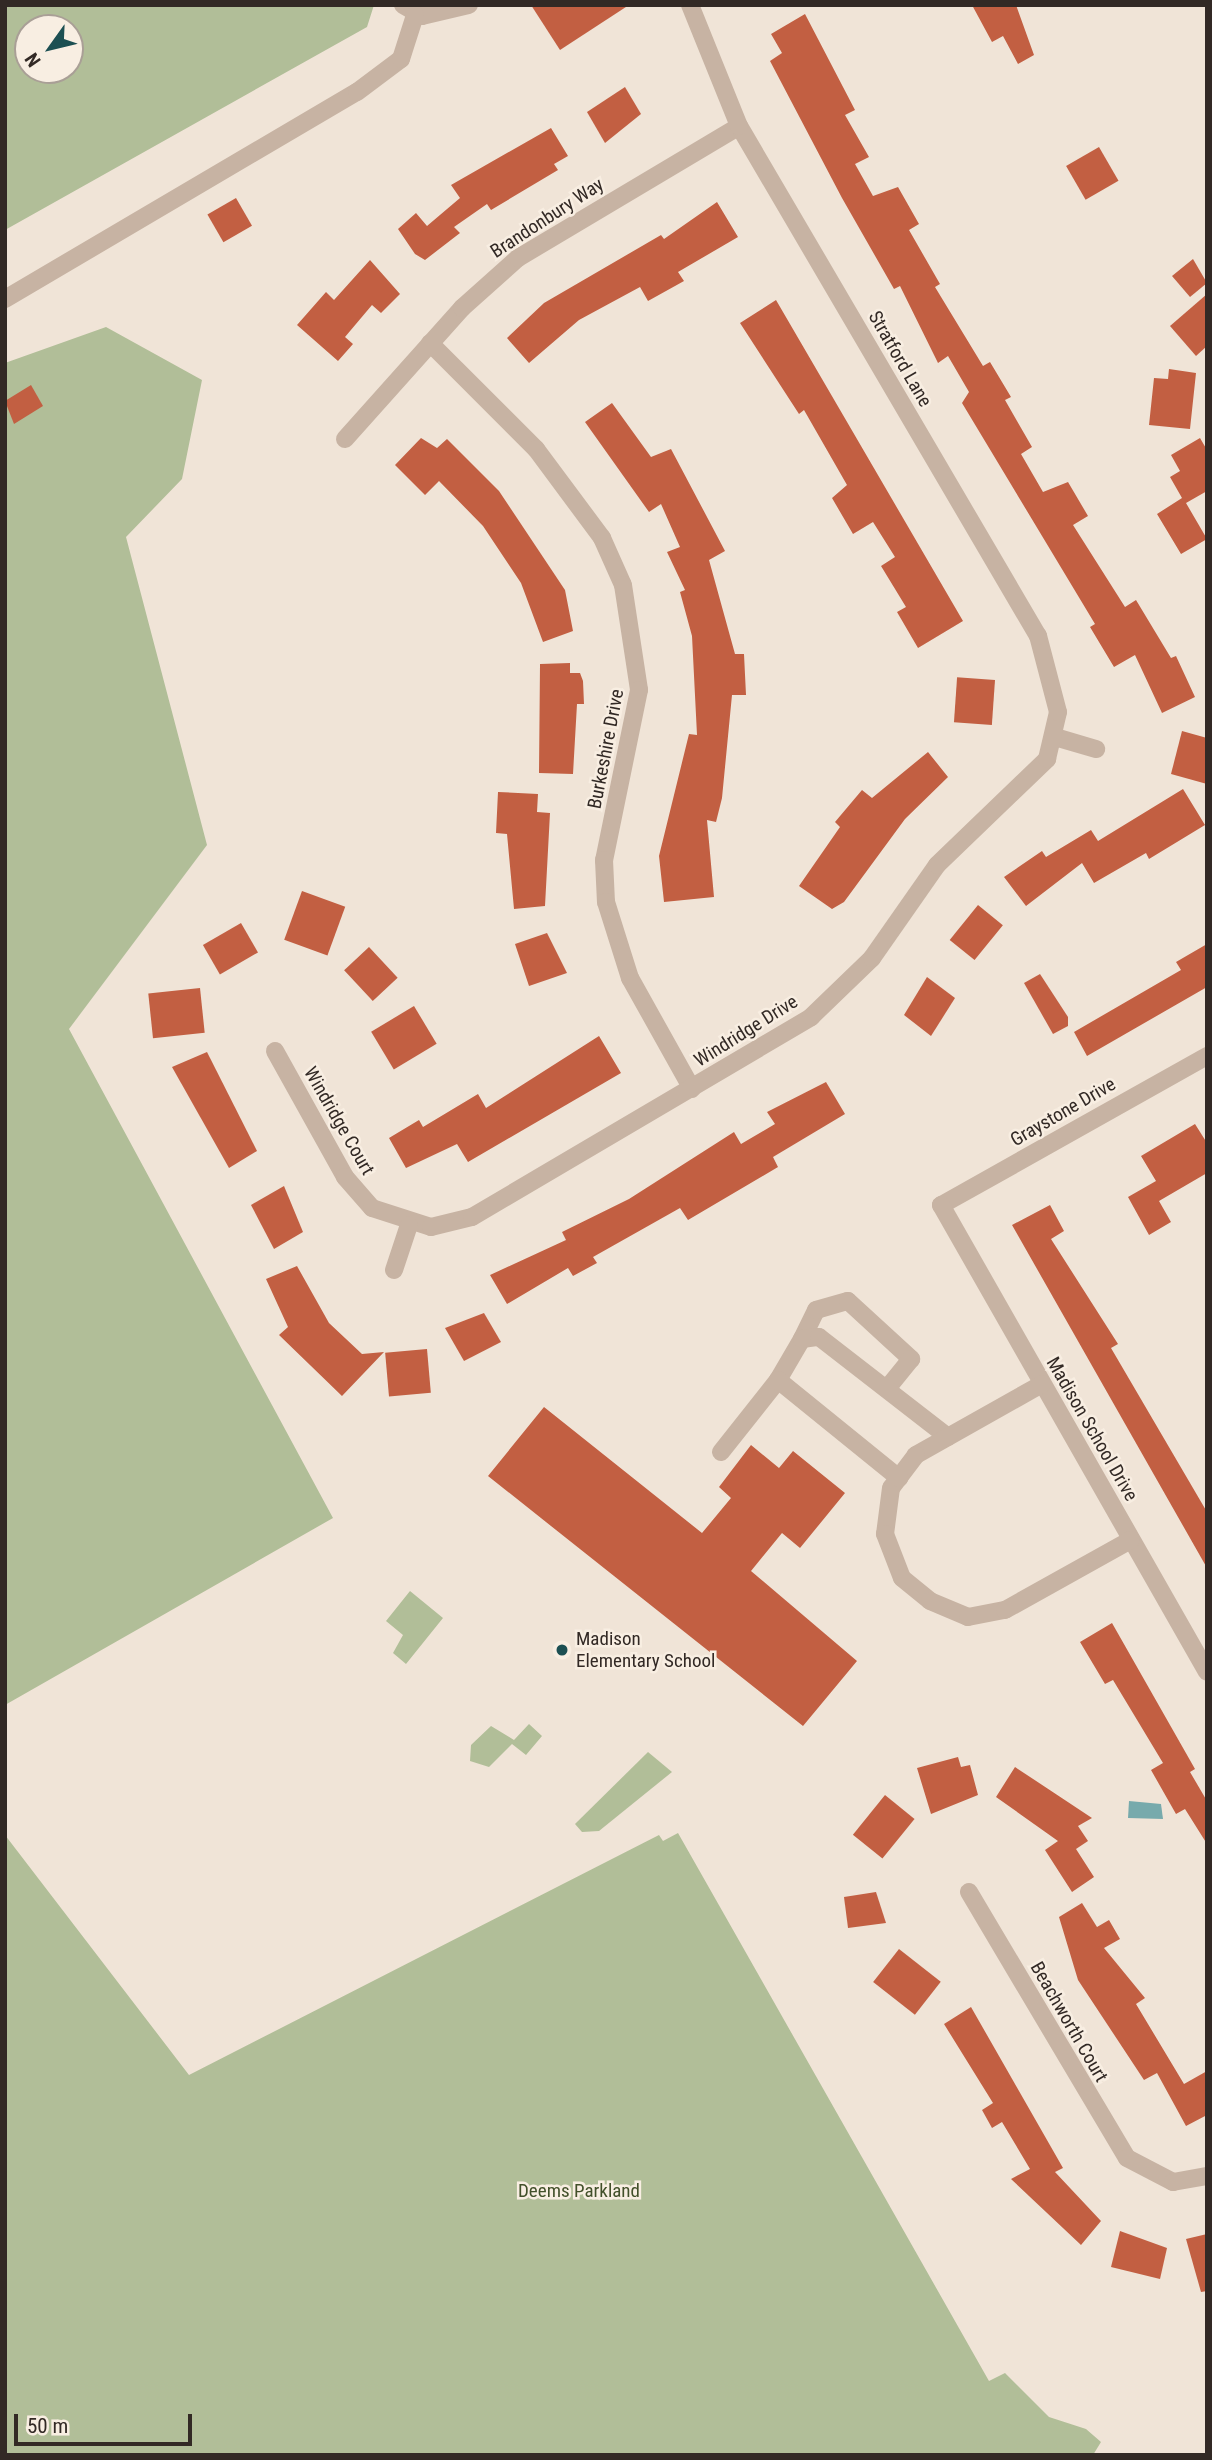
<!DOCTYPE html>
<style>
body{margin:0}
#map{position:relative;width:1212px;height:2460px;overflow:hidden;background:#f0e4d7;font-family:"Roboto Condensed",sans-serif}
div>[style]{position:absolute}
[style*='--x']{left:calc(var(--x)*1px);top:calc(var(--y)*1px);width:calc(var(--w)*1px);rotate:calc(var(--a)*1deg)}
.green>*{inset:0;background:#b1be98}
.water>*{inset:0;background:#77aaac}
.building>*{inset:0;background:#c25f42;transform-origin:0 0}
.minor>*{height:18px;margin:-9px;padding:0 9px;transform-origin:9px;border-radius:9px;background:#c7b3a3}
.dots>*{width:19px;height:19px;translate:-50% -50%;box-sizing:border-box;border:4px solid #f8eee2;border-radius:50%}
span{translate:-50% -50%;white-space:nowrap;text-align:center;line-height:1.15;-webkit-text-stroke:5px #f8eee2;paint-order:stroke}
.street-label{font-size:19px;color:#322925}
.poi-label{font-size:19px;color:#322925}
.left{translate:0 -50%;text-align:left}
.park-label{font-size:19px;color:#42502a}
.frame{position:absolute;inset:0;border:7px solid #322925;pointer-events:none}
.north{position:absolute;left:14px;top:14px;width:70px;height:70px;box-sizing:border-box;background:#f8eee2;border:2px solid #a99f96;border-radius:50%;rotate:236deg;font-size:19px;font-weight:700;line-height:28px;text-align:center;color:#322925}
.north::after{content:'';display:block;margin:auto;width:24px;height:32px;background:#1c4f52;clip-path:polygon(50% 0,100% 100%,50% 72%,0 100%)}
.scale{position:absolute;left:14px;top:2414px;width:178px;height:32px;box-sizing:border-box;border:4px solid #322925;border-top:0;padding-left:9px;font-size:21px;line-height:24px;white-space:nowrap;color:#322925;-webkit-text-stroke:5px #f8eee2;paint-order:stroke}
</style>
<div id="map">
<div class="green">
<i style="clip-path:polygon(evenodd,5px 5px,374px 5px,367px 27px,5px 230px,5px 5px,70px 28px,70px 70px,28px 70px,28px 28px,70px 28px)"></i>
<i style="clip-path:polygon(106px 327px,202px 380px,182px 479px,126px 537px,207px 845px,69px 1029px,333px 1518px,5px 1705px,5px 363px)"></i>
<i style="clip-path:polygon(410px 1591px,443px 1618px,406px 1664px,393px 1653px,403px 1635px,386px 1621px)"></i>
<i style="clip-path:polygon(529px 1724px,542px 1736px,526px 1755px,512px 1744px,489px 1767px,470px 1761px,471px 1745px,491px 1726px,514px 1740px)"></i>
<i style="clip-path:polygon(648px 1752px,672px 1772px,599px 1831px,582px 1832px,575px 1824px)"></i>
<i style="clip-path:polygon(678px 1833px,989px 2381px,1005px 2373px,1049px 2417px,1086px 2429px,1101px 2442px,1093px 2455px,5px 2455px,5px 1835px,189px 2075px,659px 1835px,663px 1841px)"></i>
</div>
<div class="water">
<i style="clip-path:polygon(1129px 1801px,1161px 1804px,1163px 1819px,1128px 1818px)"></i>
</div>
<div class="building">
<i style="clip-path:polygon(531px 5px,629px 5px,560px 50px)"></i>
<i style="clip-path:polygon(972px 5px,1016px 5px,1034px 55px,1018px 64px,1003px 36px,992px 42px)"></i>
<i style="clip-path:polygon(805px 14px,855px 110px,845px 115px,869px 157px,855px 164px,873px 196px,898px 187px,919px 224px,909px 230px,940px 284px,935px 287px,983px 366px,990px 362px,1011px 397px,1005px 400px,1032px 447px,1021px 454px,1043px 492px,1068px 482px,1088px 516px,1073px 525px,1125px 607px,1136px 600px,1171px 658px,1176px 656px,1195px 697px,1162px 713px,1135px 655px,1114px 667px,1090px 627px,1095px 624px,962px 403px,969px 392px,948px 356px,938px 363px,900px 286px,894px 289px,842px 198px,770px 61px,782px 53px,771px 34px)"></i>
<i style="clip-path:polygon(625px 87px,641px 114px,605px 143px,587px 112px)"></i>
<i style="clip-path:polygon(551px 128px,568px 156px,554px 164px,558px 170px,491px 210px,487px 204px,454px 227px,460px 233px,425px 260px,415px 254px,398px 229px,416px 213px,427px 226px,460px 198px,451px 185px)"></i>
<i style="left:1099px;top:147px;width:39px;height:38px;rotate:60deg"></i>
<i style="left:236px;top:198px;width:32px;height:33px;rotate:60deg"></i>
<i style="clip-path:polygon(717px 202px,738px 237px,678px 272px,684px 281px,648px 301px,640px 287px,579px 320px,529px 363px,507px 338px,544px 303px,661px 235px,664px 239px)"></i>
<i style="clip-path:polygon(1193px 259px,1207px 283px,1190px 297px,1172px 276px)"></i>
<i style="clip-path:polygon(370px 260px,400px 294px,381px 313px,372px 305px,345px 337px,353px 344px,338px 361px,297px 325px,326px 292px,334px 300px)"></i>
<i style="clip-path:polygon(1207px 294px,1207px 346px,1196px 356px,1170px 326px)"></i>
<i style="clip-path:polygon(776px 300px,963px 621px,918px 648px,897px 612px,906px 607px,881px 566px,895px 557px,873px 522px,853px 534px,832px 498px,847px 485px,804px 410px,799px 414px,740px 323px)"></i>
<i style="clip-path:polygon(1169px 369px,1196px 373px,1190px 429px,1149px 425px,1154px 378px,1168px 379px)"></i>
<i style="clip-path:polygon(31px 385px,43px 406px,14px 424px,5px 401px)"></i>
<i style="clip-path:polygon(612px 403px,651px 457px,671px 449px,725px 551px,709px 560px,735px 654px,744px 654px,746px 695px,732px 695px,722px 798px,716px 822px,707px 820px,714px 897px,664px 902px,659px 856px,689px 734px,697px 735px,692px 636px,680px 592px,685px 590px,667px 552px,680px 547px,661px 504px,649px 512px,585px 422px)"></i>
<i style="clip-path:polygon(421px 438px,437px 448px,447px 439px,499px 491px,565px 590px,573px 631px,543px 642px,521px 583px,483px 526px,439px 481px,425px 495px,395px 465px)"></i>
<i style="clip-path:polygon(1200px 438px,1207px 450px,1207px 491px,1186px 503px,1207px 539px,1181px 554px,1157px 514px,1182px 498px,1170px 477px,1180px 471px,1171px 455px)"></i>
<i style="clip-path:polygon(570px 663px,570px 673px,580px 673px,583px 681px,584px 704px,577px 704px,573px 774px,539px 773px,540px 664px)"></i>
<i style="left:995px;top:680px;width:45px;height:38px;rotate:94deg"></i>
<i style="clip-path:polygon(1182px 731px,1207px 738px,1207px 784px,1171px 774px)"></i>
<i style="clip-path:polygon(928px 752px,948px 777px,905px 819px,844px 902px,832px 909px,799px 886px,840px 827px,835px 822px,862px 790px,872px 798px)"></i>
<i style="clip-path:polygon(1183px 789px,1205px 825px,1149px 859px,1146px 853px,1094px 883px,1082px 863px,1026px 906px,1004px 877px,1042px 851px,1046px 857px,1091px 830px,1098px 841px)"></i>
<i style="clip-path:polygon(498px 792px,538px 794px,537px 812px,550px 813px,545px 906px,514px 909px,507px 834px,496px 833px)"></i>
<i style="left:302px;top:891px;width:46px;height:52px;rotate:20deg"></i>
<i style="left:978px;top:905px;width:32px;height:45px;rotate:39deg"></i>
<i style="left:241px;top:923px;width:34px;height:44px;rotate:60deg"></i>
<i style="clip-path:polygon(547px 933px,567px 973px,529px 986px,515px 944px)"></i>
<i style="clip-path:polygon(1207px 944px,1207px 987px,1087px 1056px,1074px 1032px,1181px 970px,1176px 962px)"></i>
<i style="left:369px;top:947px;width:42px;height:34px;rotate:47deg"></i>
<i style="clip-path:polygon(1040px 974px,1068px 1017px,1068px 1026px,1053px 1034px,1024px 983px)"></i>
<i style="clip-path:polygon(927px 977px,955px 998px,931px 1036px,904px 1015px)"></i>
<i style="left:200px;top:988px;width:45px;height:52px;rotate:84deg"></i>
<i style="left:414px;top:1006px;width:44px;height:50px;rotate:59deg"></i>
<i style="clip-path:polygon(599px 1036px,621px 1073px,468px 1162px,457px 1144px,406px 1168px,389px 1138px,419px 1120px,423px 1127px,478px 1094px,486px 1108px)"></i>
<i style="clip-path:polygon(207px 1052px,257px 1151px,229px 1168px,172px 1067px)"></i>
<i style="clip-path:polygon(826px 1082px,845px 1114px,773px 1157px,778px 1167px,688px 1220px,680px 1208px,593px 1257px,597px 1263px,573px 1276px,568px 1268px,507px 1304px,490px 1275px,566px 1240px,562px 1232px,629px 1199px,734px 1132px,741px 1144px,775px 1124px,767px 1112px)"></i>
<i style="clip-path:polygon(1195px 1124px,1207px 1143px,1207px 1173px,1159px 1201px,1171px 1222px,1149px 1235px,1128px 1197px,1156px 1181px,1141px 1156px)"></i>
<i style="clip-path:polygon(284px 1186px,303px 1232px,274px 1249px,251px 1205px)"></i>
<i style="clip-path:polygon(1050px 1205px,1064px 1231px,1051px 1239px,1118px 1344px,1111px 1348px,1207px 1512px,1207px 1568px,1012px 1225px)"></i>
<i style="clip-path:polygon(297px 1266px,329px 1323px,362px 1354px,384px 1352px,342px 1396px,279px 1335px,288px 1327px,266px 1279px)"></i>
<i style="clip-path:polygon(484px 1313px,501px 1342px,464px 1361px,445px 1328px)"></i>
<i style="left:427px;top:1349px;width:44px;height:42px;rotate:85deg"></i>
<i style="clip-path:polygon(544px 1407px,702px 1533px,731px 1498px,719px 1487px,751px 1445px,779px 1468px,793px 1451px,845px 1493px,800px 1548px,782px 1533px,751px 1571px,857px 1661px,803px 1726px,488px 1476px)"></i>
<i style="clip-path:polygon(1112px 1623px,1195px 1769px,1190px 1772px,1207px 1801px,1207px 1844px,1185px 1809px,1176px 1814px,1151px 1770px,1163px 1763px,1113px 1680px,1105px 1684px,1080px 1642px)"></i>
<i style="clip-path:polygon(958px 1757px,961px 1767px,970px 1765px,978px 1795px,931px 1814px,917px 1768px)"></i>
<i style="clip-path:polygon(1015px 1767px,1092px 1818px,1078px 1826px,1088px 1841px,1076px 1849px,1094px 1877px,1072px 1892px,1045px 1850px,1058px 1841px,996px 1797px)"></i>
<i style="left:885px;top:1795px;width:38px;height:51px;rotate:39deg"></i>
<i style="clip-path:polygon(876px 1892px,886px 1923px,848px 1928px,844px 1897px)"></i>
<i style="clip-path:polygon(1082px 1903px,1097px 1927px,1109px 1920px,1120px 1939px,1104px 1948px,1145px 1998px,1136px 2004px,1184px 2084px,1207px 2071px,1207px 2115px,1186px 2126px,1157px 2073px,1144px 2080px,1078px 1980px,1059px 1917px)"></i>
<i style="left:899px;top:1949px;width:53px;height:42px;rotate:38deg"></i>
<i style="clip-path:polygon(971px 2007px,1063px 2168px,1055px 2172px,1101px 2221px,1081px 2245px,1011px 2179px,1030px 2169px,1002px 2122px,992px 2128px,982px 2110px,993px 2103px,944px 2024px)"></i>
<i style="clip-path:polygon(1120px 2231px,1167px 2248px,1160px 2279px,1111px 2267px)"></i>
<i style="clip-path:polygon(1207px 2234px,1207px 2291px,1201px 2292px,1186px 2239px)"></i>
</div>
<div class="minor">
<i style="--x:403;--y:5;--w:22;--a:30"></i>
<i style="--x:422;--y:16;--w:48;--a:-13.2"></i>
<i style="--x:5;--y:299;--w:408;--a:-30.5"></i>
<i style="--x:357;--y:92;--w:55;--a:-36.9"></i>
<i style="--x:401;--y:59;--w:46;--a:-72.3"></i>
<i style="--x:430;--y:343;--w:150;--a:45"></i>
<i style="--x:536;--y:449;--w:111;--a:53.4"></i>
<i style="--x:602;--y:538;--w:51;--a:65.9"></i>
<i style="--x:623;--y:585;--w:106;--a:81.3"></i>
<i style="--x:639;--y:690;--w:174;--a:101.6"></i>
<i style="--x:604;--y:860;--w:42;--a:87.3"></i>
<i style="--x:606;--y:902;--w:80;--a:72.5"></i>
<i style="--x:630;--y:978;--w:127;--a:60.8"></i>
<i style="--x:345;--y:439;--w:176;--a:-48.2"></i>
<i style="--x:462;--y:308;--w:75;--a:-41.8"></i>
<i style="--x:518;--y:258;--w:257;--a:-30.8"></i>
<i style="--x:1055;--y:737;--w:43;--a:16.3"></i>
<i style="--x:275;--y:1051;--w:144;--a:60.9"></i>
<i style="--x:345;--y:1177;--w:41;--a:48.9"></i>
<i style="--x:372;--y:1208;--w:62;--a:17.9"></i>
<i style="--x:431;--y:1227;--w:42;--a:-13.7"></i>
<i style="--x:472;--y:1217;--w:394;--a:-30.5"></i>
<i style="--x:811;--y:1017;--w:85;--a:-44"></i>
<i style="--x:872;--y:958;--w:113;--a:-55"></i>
<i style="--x:937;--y:865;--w:153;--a:-43.9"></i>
<i style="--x:1047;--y:759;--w:48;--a:-76.8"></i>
<i style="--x:1058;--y:712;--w:79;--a:-104.7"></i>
<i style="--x:1038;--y:636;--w:591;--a:-120.38"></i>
<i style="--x:739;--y:126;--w:131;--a:-112"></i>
<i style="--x:1207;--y:1056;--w:305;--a:150.7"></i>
<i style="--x:941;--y:1205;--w:537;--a:60.33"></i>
<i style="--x:394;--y:1270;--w:47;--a:-71.6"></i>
<i style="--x:802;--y:1339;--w:32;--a:-64"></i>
<i style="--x:816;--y:1310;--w:33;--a:-16"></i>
<i style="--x:848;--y:1301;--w:86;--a:42.6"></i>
<i style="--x:911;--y:1359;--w:38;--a:129"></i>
<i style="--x:778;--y:1380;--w:48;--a:-59.7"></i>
<i style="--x:802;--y:1339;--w:17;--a:-7"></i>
<i style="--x:819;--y:1337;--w:163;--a:37.8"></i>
<i style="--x:1042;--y:1384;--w:145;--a:150.6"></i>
<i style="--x:916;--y:1455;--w:41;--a:127.1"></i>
<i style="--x:891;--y:1488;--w:46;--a:97.4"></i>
<i style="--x:885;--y:1534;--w:47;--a:68.9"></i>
<i style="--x:902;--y:1578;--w:36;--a:39"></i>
<i style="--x:930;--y:1601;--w:41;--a:22.8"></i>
<i style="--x:968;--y:1617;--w:38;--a:-11"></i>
<i style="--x:1005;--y:1610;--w:144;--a:-29.1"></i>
<i style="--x:721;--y:1452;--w:92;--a:-51.6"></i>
<i style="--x:778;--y:1380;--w:156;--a:39"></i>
<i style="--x:969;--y:1892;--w:309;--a:59.3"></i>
<i style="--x:1127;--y:2158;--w:52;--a:27.6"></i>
<i style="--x:1173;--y:2182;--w:35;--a:-10"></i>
</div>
<div class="dots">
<i style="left:562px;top:1650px;background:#1c4f52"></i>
</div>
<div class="street-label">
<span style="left:547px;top:218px;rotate:-33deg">Brandonbury Way</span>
<span style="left:900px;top:359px;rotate:60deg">Stratford Lane</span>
<span style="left:606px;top:749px;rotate:-79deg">Burkeshire Drive</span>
<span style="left:746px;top:1031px;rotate:-32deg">Windridge Drive</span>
<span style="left:1063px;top:1112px;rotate:-30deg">Graystone Drive</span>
<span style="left:339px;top:1121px;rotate:60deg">Windridge Court</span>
<span style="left:1092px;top:1429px;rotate:60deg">Madison School Drive</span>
<span style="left:1069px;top:2022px;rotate:60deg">Beachworth Court</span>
</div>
<div class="poi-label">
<span class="left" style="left:576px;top:1650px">Madison<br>Elementary School</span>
</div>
<div class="park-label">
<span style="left:579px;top:2191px">Deems Parkland</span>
</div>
<div class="frame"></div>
<div class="north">N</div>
<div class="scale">50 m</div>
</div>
